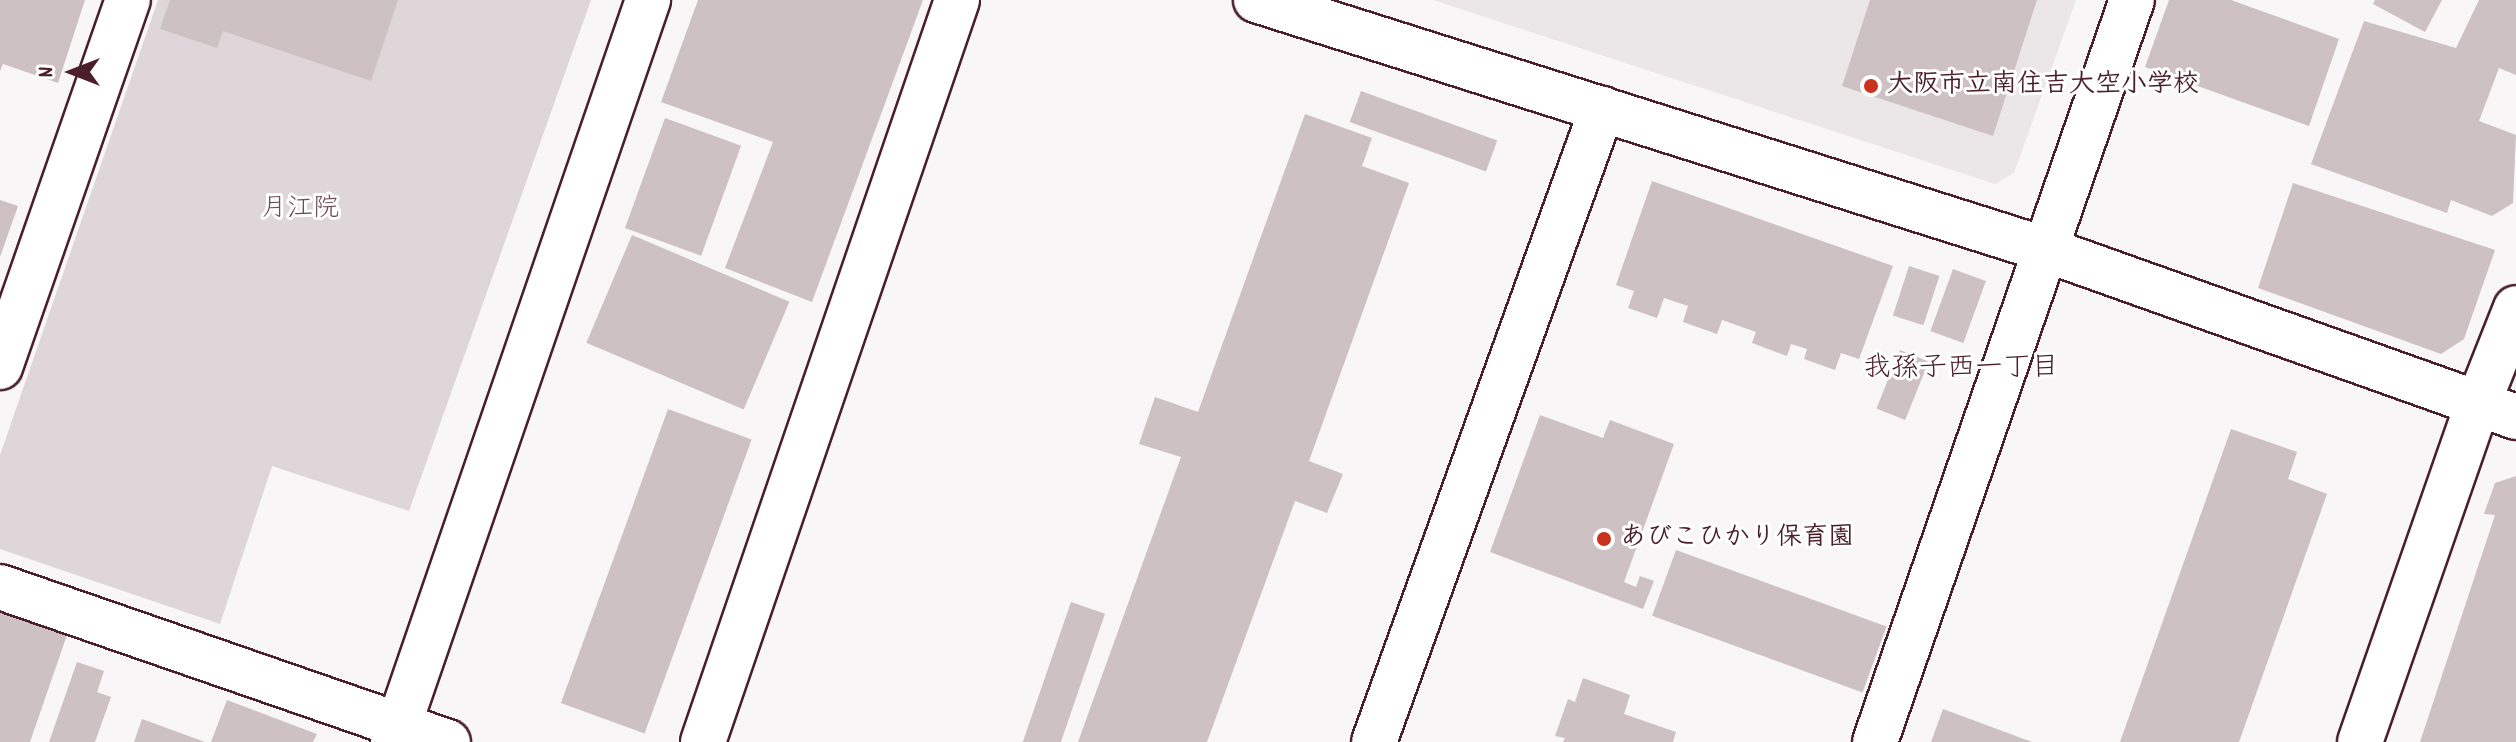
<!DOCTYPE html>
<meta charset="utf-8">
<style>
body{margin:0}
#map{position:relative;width:2516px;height:742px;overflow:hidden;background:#f8f6f7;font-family:Dekko,"Klee One",sans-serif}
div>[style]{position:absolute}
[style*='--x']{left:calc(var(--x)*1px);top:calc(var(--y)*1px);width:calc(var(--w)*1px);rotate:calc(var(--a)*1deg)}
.built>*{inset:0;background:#ebe6e8}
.green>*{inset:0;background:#ded6d9}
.building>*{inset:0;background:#cdc1c4;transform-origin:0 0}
.roads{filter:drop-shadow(2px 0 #4a1f2b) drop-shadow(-2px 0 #4a1f2b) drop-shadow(0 2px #4a1f2b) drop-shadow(0 -2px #4a1f2b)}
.minor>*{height:44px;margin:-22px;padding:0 22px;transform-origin:22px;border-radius:22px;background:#fff}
.dots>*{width:22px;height:22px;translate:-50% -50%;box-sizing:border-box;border:4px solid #fff;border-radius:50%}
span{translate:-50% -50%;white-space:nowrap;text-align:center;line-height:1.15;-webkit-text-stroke:6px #fff;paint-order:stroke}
.poi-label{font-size:26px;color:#4a1f2b;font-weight:700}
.left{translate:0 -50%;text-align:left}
.park-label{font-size:26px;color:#6f4d56}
.neighbourhood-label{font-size:28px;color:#4a1f2b}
.north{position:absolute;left:32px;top:32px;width:80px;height:80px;-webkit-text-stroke:6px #fff;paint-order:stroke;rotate:270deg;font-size:22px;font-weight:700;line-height:32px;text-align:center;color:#4a1f2b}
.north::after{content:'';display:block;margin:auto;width:28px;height:36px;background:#4a1f2b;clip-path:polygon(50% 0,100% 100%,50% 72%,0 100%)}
</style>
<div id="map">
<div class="built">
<i style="clip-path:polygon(1433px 0,2076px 0,2014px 173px,1995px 184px)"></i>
</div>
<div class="green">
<i style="clip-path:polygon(158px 0,591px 0,409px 511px,272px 466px,220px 624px,0 549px,0 455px)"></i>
</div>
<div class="building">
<i style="clip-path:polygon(0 0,85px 0,58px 83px,3px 64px,0 71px)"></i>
<i style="clip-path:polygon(170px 0,398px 0,371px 81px,223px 31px,217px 48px,160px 29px)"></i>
<i style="clip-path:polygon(698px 0,923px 0,812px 302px,725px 268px,773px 142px,661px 102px)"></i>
<i style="clip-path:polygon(1870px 0,2037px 0,1993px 136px,1842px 86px)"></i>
<i style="clip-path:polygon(2169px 0,2231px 0,2339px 39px,2309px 126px,2145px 67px)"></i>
<i style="clip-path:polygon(2375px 0,2442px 0,2425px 32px,2373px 4px)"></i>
<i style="clip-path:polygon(2479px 0,2516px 0,2516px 75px,2499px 68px,2479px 121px,2516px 135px,2513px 203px,2492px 216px,2451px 200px,2447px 213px,2311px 164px,2364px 21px,2456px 48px)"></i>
<i style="left:1361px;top:91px;width:145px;height:33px;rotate:20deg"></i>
<i style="clip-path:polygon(1305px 114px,1372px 138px,1362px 166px,1409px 183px,1309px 461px,1343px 474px,1327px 513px,1295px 501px,1207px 742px,1078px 742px,1181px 457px,1139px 444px,1155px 397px,1198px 412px)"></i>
<i style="left:665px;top:118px;width:81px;height:117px;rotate:20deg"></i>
<i style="clip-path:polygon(1652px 181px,1893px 266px,1859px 359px,1841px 353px,1835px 370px,1804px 359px,1807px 349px,1791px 344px,1787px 356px,1752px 343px,1756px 332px,1722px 320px,1717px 334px,1683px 322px,1688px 306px,1664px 298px,1657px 318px,1628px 308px,1634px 291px,1616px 285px)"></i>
<i style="clip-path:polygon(2293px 183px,2495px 250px,2464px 339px,2441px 354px,2258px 288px)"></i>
<i style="clip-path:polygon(0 200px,18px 206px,0 257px)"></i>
<i style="left:632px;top:235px;width:171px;height:117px;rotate:23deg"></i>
<i style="left:1909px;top:266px;width:32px;height:52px;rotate:18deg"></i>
<i style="left:1953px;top:269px;width:35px;height:66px;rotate:20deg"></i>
<i style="left:1900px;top:350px;width:31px;height:63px;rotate:22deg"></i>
<i style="left:668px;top:409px;width:89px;height:313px;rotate:20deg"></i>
<i style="clip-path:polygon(1540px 415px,1603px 438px,1610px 420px,1674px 444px,1624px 582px,1636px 587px,1640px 576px,1654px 581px,1643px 609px,1490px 552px)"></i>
<i style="clip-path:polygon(2231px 429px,2297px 452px,2288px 479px,2327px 494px,2239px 742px,2120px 742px)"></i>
<i style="clip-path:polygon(2516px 476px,2516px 742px,2420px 742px,2495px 515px,2484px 514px,2495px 483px)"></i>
<i style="left:1676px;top:550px;width:224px;height:70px;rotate:20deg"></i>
<i style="left:1071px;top:602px;width:36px;height:149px;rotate:19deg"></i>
<i style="clip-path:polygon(0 609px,68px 632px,30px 742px,0 742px)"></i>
<i style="clip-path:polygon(77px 662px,104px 671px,97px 692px,111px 697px,95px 742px,49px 742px)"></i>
<i style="clip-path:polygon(1583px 678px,1630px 695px,1624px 714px,1676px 732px,1673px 742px,1563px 742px,1565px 738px,1555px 736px,1568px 699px,1575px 702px)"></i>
<i style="clip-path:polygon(227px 700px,317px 734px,313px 742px,211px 742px)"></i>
<i style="clip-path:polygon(1943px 709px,2032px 742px,1931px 742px)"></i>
<i style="clip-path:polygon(142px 719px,205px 742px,134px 742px)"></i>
</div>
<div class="roads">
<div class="minor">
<i style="--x:1256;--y:0;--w:830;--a:17.54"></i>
<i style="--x:2047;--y:250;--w:498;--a:19.6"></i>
<i style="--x:0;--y:367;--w:389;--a:-70.8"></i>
<i style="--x:0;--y:587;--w:474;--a:19.1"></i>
<i style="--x:393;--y:742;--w:785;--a:-71.03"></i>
<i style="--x:703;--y:742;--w:784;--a:-71.1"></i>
<i style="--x:1374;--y:742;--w:673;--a:-70.19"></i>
<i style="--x:1875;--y:742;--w:785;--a:-70.9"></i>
<i style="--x:2360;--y:742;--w:358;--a:-70.8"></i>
<i style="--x:2478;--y:404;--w:103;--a:-68.4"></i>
</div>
</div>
<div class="dots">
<i style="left:1871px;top:86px;background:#c8321e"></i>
<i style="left:1604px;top:539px;background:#c8321e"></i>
</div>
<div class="poi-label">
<span class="left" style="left:1887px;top:86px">大阪市立南住吉大空小学校</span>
<span class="left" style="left:1620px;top:539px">あびこひかり保育園</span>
</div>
<div class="park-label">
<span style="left:300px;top:210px">月江院</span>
</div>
<div class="neighbourhood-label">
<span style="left:1961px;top:370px">我孫子西一丁目</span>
</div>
<div class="north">N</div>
</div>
